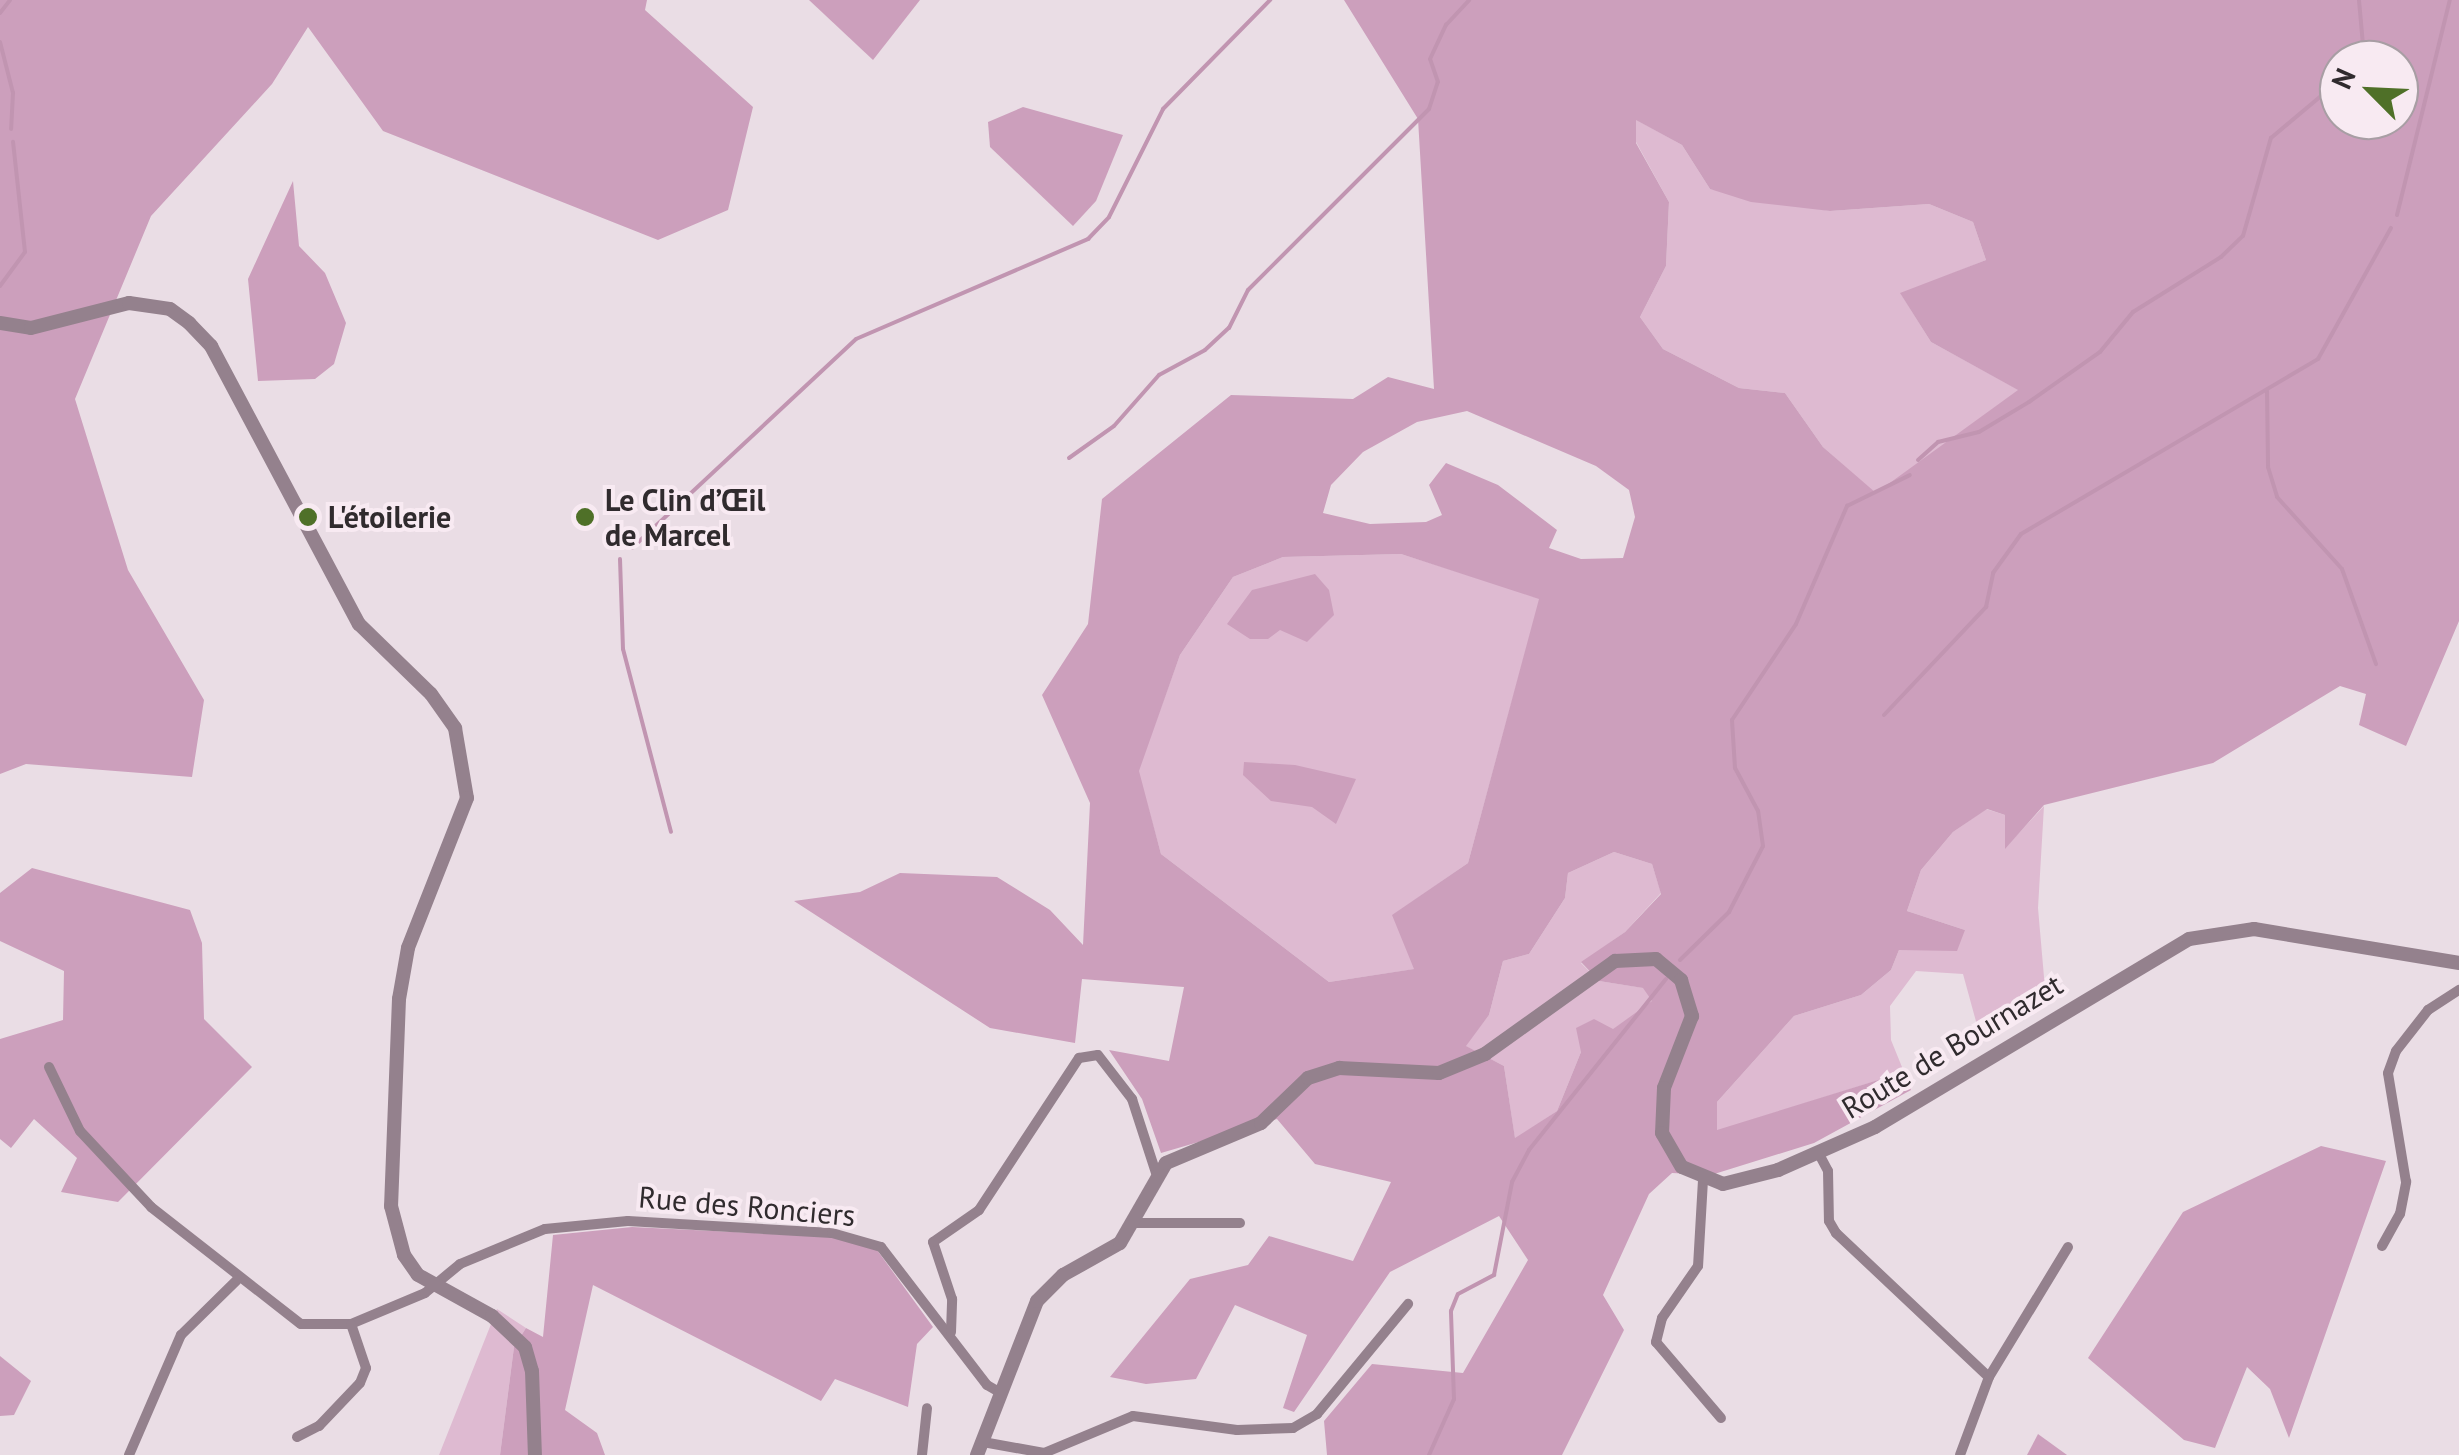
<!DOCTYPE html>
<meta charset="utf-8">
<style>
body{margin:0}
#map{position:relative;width:2459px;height:1455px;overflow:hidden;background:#eadde5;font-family:"PT Sans",sans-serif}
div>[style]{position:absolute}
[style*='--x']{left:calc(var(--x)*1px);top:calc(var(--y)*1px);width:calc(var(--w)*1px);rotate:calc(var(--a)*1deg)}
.green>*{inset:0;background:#debad1}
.forest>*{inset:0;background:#cc9fbc}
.stream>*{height:4px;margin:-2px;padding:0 2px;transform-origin:2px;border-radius:2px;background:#c195b1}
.minor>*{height:10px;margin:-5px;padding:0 5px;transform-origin:5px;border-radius:5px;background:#94818d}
.tertiary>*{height:14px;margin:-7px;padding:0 7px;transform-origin:7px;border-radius:7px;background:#94818d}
.dots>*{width:28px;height:28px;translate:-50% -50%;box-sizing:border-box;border:5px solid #f8eaf2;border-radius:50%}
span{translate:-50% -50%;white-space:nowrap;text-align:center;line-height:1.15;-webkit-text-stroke:8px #f8eaf2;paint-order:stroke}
.poi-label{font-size:30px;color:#302b2e;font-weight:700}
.left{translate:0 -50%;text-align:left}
.street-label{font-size:30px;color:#302b2e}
.north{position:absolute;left:2319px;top:40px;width:100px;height:100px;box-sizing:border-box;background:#f8eaf2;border:2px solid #a89ea4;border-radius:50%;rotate:294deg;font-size:28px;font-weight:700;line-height:40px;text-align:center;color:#302b2e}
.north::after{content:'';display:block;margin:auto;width:35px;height:45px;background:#4f7028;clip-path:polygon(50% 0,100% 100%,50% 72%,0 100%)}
</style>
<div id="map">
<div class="green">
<i style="clip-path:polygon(1635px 119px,1682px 145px,1710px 189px,1830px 211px,1929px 204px,1973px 222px,1986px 260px,1901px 294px,1931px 342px,2019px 390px,1876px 494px,1823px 447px,1785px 393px,1739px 388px,1663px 349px,1640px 317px,1666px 266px,1669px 202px,1636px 142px)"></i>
<i style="clip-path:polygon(1401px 554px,1540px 598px,1468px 863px,1393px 915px,1415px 969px,1329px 982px,1161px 854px,1138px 771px,1180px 655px,1233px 577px,1283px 557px)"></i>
<i style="clip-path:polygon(2044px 806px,2038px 908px,2046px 1000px,1980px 1036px,1963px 974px,1916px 971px,1890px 1006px,1891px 1040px,1904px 1072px,1717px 1131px,1717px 1102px,1794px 1016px,1861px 995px,1891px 970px,1899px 950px,1965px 930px,1907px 911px,1921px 870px,1953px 832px,1986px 809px,2005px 815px,2006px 847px)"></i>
<i style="clip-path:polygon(1614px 852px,1652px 864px,1661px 893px,1625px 932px,1581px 963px,1599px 981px,1644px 988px,1653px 1001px,1581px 1052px,1557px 1111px,1515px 1139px,1504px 1066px,1465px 1046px,1489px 1015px,1503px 961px,1529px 954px,1565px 898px,1568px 873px)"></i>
<i style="clip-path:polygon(497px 1309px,526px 1328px,514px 1347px,500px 1455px,439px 1455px)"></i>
</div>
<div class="forest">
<i style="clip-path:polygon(0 0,647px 0,645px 10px,753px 107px,728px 210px,658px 240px,383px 131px,308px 27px,272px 84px,151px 216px,75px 399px,128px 570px,204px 700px,192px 777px,26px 764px,0 774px)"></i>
<i style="clip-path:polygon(809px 0,920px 0,873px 60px)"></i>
<i style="clip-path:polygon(evenodd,1344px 0,2459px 0,2459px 621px,2406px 746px,2359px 725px,2366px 694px,2340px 686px,2213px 763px,2044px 805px,2005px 849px,2005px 815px,1987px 809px,1953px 832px,1921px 870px,1907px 911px,1965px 930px,1957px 951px,1899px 950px,1891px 970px,1861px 995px,1794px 1016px,1717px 1102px,1717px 1130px,1904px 1072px,1911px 1090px,1814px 1143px,1711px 1175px,1672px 1173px,1649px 1194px,1603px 1295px,1624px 1330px,1562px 1455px,1327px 1455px,1324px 1421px,1372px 1364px,1463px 1373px,1528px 1260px,1499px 1216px,1390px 1272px,1294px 1412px,1283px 1408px,1307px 1335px,1235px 1305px,1196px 1379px,1146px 1384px,1110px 1377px,1190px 1279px,1248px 1265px,1269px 1236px,1353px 1261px,1391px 1182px,1315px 1164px,1277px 1119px,1161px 1153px,1142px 1099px,1109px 1050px,1169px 1061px,1184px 987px,1082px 979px,1075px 1043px,990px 1028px,794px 901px,860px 892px,900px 873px,997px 877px,1050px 910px,1083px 945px,1090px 803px,1042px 695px,1088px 624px,1102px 499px,1231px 395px,1353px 399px,1388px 377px,1434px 389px,1418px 119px,1344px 0,2339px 60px,2399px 60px,2399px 120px,2339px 120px,2339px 60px,1344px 0,1636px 120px,1682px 145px,1710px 189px,1751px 202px,1830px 211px,1929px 204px,1973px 222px,1986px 260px,1900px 293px,1931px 342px,2018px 390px,1876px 493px,1823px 447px,1785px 393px,1739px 388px,1663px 349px,1640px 317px,1666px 266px,1669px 202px,1636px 143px,1636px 120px,1344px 0,1467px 411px,1596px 466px,1629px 490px,1635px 517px,1623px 558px,1581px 559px,1549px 548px,1557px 530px,1498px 485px,1446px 463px,1429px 485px,1442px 515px,1426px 522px,1370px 524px,1323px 513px,1331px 485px,1363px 452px,1417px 422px,1467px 411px,1344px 0,1401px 554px,1539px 599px,1468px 863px,1392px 915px,1414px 969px,1329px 982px,1161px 854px,1139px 771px,1180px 655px,1233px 577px,1283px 557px,1401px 554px,1344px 0,1614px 852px,1652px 864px,1661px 894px,1625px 932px,1581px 962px,1599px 981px,1643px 988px,1652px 1001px,1613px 1029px,1594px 1019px,1576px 1028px,1581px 1052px,1557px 1111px,1515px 1138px,1504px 1066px,1466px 1046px,1489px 1015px,1503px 961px,1529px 954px,1565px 898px,1568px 873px,1614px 852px)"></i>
<i style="clip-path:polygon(1023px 107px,1123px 135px,1096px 201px,1073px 226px,990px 147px,988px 122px)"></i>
<i style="clip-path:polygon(293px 181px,299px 246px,325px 273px,346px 323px,334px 364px,315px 379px,258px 381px,248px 279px)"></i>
<i style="clip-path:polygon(1315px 574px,1329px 590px,1334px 615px,1307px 642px,1280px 630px,1268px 639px,1250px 639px,1227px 624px,1252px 590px)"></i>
<i style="clip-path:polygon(1244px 762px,1295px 765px,1356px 779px,1336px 824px,1312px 807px,1271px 801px,1243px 775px)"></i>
<i style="clip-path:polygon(32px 868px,190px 910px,202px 943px,204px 1019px,252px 1067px,118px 1202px,61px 1192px,77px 1158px,34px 1119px,11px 1148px,0 1139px,0 1039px,63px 1020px,64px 971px,0 941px,0 893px)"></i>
<i style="clip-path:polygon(2321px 1146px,2386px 1161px,2289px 1438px,2270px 1389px,2247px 1367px,2215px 1448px,2184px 1440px,2088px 1358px,2183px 1212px)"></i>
<i style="clip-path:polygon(632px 1227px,834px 1237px,877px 1250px,933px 1327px,917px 1344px,908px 1407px,835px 1379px,821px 1401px,593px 1285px,565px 1410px,597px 1433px,605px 1455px,500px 1455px,514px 1347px,526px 1328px,543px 1337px,553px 1235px)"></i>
<i style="clip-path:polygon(0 1356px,31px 1381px,14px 1415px,0 1416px)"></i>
<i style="clip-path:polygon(2038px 1434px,2067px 1455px,2027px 1455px)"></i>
</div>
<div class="stream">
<i style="--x:0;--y:13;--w:16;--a:-52"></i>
<i style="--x:0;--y:42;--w:53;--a:75.7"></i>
<i style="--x:13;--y:93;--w:36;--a:93"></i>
<i style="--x:2355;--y:60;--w:17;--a:-62"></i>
<i style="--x:2363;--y:45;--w:45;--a:-95.1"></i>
<i style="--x:2397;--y:215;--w:221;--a:-76.2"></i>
<i style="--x:0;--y:286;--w:42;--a:-53.7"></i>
<i style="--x:25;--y:252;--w:111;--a:-96.2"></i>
<i style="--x:2267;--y:391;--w:76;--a:89.2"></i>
<i style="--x:2268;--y:467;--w:31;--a:73"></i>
<i style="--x:2277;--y:497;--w:97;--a:47.9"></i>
<i style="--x:2342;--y:569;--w:101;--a:70.3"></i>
<i style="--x:1069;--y:458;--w:55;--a:-35.4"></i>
<i style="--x:1114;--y:426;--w:68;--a:-48.6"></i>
<i style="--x:1159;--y:375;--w:52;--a:-28.5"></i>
<i style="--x:1205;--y:350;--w:33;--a:-43"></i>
<i style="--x:1229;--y:328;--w:42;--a:-63.4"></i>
<i style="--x:1248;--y:290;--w:256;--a:-45"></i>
<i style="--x:1429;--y:109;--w:28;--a:-72"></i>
<i style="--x:1438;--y:82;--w:24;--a:-109"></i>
<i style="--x:1430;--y:59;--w:38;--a:-65"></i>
<i style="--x:1446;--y:25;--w:34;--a:-47"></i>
<i style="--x:1918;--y:460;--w:27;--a:-42"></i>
<i style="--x:1938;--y:442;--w:42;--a:-13.7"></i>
<i style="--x:1979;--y:432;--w:58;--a:-31"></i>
<i style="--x:2029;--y:402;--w:87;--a:-35.2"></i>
<i style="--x:2100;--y:352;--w:52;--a:-50.5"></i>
<i style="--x:2133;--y:312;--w:104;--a:-32"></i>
<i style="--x:2221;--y:257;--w:30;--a:-44"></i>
<i style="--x:2243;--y:236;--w:102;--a:-74.1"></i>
<i style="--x:2271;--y:138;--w:89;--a:-40"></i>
<i style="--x:632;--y:548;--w:306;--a:-43"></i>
<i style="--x:856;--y:339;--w:253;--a:-23.3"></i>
<i style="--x:1088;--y:239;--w:30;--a:-46"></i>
<i style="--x:1109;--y:217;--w:121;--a:-63.4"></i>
<i style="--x:1163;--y:109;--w:153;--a:-45.5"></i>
<i style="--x:620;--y:559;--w:90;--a:88.1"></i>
<i style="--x:623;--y:649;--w:189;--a:75.3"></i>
<i style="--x:1884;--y:715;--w:149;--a:-46.6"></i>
<i style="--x:1986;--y:607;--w:35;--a:-78"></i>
<i style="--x:1993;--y:573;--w:48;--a:-54.3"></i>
<i style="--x:2021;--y:534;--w:345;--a:-30.5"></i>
<i style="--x:2318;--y:359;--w:150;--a:-60.9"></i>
<i style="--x:1680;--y:960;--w:69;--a:-44.4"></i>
<i style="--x:1729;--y:912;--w:74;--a:-62.7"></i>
<i style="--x:1763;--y:846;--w:35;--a:-98"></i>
<i style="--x:1758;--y:811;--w:49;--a:-118.1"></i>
<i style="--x:1735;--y:768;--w:48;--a:-93.6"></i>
<i style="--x:1732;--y:720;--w:115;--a:-56.3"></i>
<i style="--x:1796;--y:624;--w:129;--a:-66.6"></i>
<i style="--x:1847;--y:506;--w:70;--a:-26.2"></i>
<i style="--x:1429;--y:1455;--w:61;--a:-65.9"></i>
<i style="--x:1454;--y:1399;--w:88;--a:-92"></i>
<i style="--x:1451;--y:1311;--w:18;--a:-68"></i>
<i style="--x:1458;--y:1294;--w:41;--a:-27.8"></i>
<i style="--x:1494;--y:1275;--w:95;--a:-79"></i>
<i style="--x:1512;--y:1182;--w:36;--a:-62"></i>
<i style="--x:1529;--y:1150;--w:219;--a:-51.3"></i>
</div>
<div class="minor">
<i style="--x:49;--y:1067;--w:71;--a:64.2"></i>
<i style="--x:80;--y:1131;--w:104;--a:46.9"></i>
<i style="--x:151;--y:1207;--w:190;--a:38"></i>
<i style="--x:301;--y:1324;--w:50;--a:0"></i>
<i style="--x:351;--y:1324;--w:80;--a:-22.7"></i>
<i style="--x:425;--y:1293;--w:45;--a:-39.6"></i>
<i style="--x:460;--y:1264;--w:92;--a:-22.4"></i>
<i style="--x:545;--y:1229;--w:83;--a:-5.5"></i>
<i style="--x:628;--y:1221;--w:204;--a:3.4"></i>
<i style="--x:832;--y:1233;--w:51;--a:15.9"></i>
<i style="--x:881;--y:1247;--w:174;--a:52.5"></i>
<i style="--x:987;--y:1385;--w:16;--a:30"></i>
<i style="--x:1819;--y:1154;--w:19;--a:62"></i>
<i style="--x:1828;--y:1171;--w:50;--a:88.9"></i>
<i style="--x:1829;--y:1221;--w:14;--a:60"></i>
<i style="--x:1836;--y:1233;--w:210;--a:43.3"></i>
<i style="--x:1989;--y:1377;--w:83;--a:110.4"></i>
<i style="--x:1703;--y:1180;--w:86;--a:93.3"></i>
<i style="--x:1698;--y:1266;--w:63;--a:124.7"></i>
<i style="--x:1662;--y:1318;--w:25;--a:104"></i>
<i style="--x:1656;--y:1342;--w:100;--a:49.5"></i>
<i style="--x:1134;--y:1223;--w:106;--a:0"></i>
<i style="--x:2382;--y:1246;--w:37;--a:-61"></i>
<i style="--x:2400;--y:1214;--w:33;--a:-79"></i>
<i style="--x:2406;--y:1182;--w:110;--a:-99.4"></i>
<i style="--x:2388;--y:1073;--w:23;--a:-70"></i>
<i style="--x:2396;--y:1051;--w:52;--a:-52"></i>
<i style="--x:2428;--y:1010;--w:37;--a:-33"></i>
<i style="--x:951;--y:1332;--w:33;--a:-88"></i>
<i style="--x:952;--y:1299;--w:60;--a:-108.4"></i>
<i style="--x:933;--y:1242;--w:56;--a:-34.8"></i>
<i style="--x:979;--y:1210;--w:182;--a:-56.7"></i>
<i style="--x:1079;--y:1058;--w:19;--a:-9"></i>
<i style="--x:1098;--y:1055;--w:56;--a:52.3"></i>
<i style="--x:1132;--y:1099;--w:78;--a:72"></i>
<i style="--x:1989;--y:1377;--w:152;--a:-58.7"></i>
<i style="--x:297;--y:1437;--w:25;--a:-27"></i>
<i style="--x:319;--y:1426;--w:59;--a:-46.4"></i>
<i style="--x:360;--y:1383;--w:16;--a:-68"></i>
<i style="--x:366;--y:1368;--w:46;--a:-108.8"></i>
<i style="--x:983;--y:1442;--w:62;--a:10.2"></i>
<i style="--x:1044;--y:1453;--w:96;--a:-22.6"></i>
<i style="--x:1133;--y:1416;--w:105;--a:7.7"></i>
<i style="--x:1237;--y:1430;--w:56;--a:-2"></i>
<i style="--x:1293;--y:1428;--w:28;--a:-30"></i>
<i style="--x:1317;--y:1414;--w:143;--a:-50.4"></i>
<i style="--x:129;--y:1455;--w:131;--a:-66.6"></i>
<i style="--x:181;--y:1335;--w:78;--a:-44.5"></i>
<i style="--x:922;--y:1455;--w:47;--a:-83.9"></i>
</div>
<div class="tertiary">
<i style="--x:0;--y:323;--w:31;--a:9"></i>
<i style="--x:31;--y:328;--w:101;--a:-14.3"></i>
<i style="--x:129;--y:303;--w:41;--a:8.3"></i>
<i style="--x:170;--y:309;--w:24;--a:36"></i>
<i style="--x:189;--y:323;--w:32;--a:46"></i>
<i style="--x:211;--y:346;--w:315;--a:62"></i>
<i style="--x:359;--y:624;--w:100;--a:44.2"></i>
<i style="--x:431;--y:694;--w:42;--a:54.8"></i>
<i style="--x:455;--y:728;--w:71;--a:80.3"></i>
<i style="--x:467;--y:798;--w:161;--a:111.5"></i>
<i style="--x:408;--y:948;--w:52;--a:100"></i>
<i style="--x:399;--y:999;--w:207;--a:92.2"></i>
<i style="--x:391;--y:1206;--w:51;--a:75.1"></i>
<i style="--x:404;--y:1255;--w:24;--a:55"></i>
<i style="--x:418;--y:1275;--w:85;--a:29"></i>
<i style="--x:492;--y:1316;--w:45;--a:43.2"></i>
<i style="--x:525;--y:1347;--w:25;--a:74"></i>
<i style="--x:532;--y:1371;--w:84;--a:88"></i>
<i style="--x:977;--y:1455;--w:165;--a:-68.7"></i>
<i style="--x:1037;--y:1301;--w:37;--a:-45"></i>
<i style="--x:1063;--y:1275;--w:65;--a:-29.3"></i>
<i style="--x:1120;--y:1243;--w:92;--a:-60.1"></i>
<i style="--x:1166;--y:1163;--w:103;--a:-22.8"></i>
<i style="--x:1261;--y:1123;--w:65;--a:-43.8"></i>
<i style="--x:1308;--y:1078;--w:33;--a:-18"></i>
<i style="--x:1339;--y:1068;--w:100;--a:2.9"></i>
<i style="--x:1439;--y:1073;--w:50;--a:-22.4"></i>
<i style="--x:1485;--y:1054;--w:160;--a:-35.6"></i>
<i style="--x:1615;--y:961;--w:41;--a:-2.8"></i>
<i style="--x:1656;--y:959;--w:33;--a:40"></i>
<i style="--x:1681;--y:980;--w:38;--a:73"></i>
<i style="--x:1692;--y:1016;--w:77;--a:111.3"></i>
<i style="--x:1664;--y:1088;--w:45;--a:92.5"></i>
<i style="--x:1662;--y:1133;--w:39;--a:60"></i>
<i style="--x:1682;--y:1167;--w:44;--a:22.5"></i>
<i style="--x:1723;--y:1184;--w:57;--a:-14.3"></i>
<i style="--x:1778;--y:1170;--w:106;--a:-23.9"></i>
<i style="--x:1875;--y:1127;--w:366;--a:-30.9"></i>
<i style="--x:2189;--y:939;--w:66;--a:-8.7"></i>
<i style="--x:2254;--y:929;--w:208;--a:9.4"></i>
</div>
<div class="dots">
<i style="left:308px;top:517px;background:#4f7028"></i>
<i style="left:585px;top:517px;background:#4f7028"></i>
</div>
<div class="poi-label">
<span class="left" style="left:605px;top:517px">Le Clin d’Œil<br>de Marcel</span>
<span class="left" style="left:328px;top:517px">L'étoilerie</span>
</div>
<div class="street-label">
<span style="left:1952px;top:1046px;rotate:-31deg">Route de Bournazet</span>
<span style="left:747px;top:1206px;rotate:5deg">Rue des Ronciers</span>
</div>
<div class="north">N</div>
</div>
